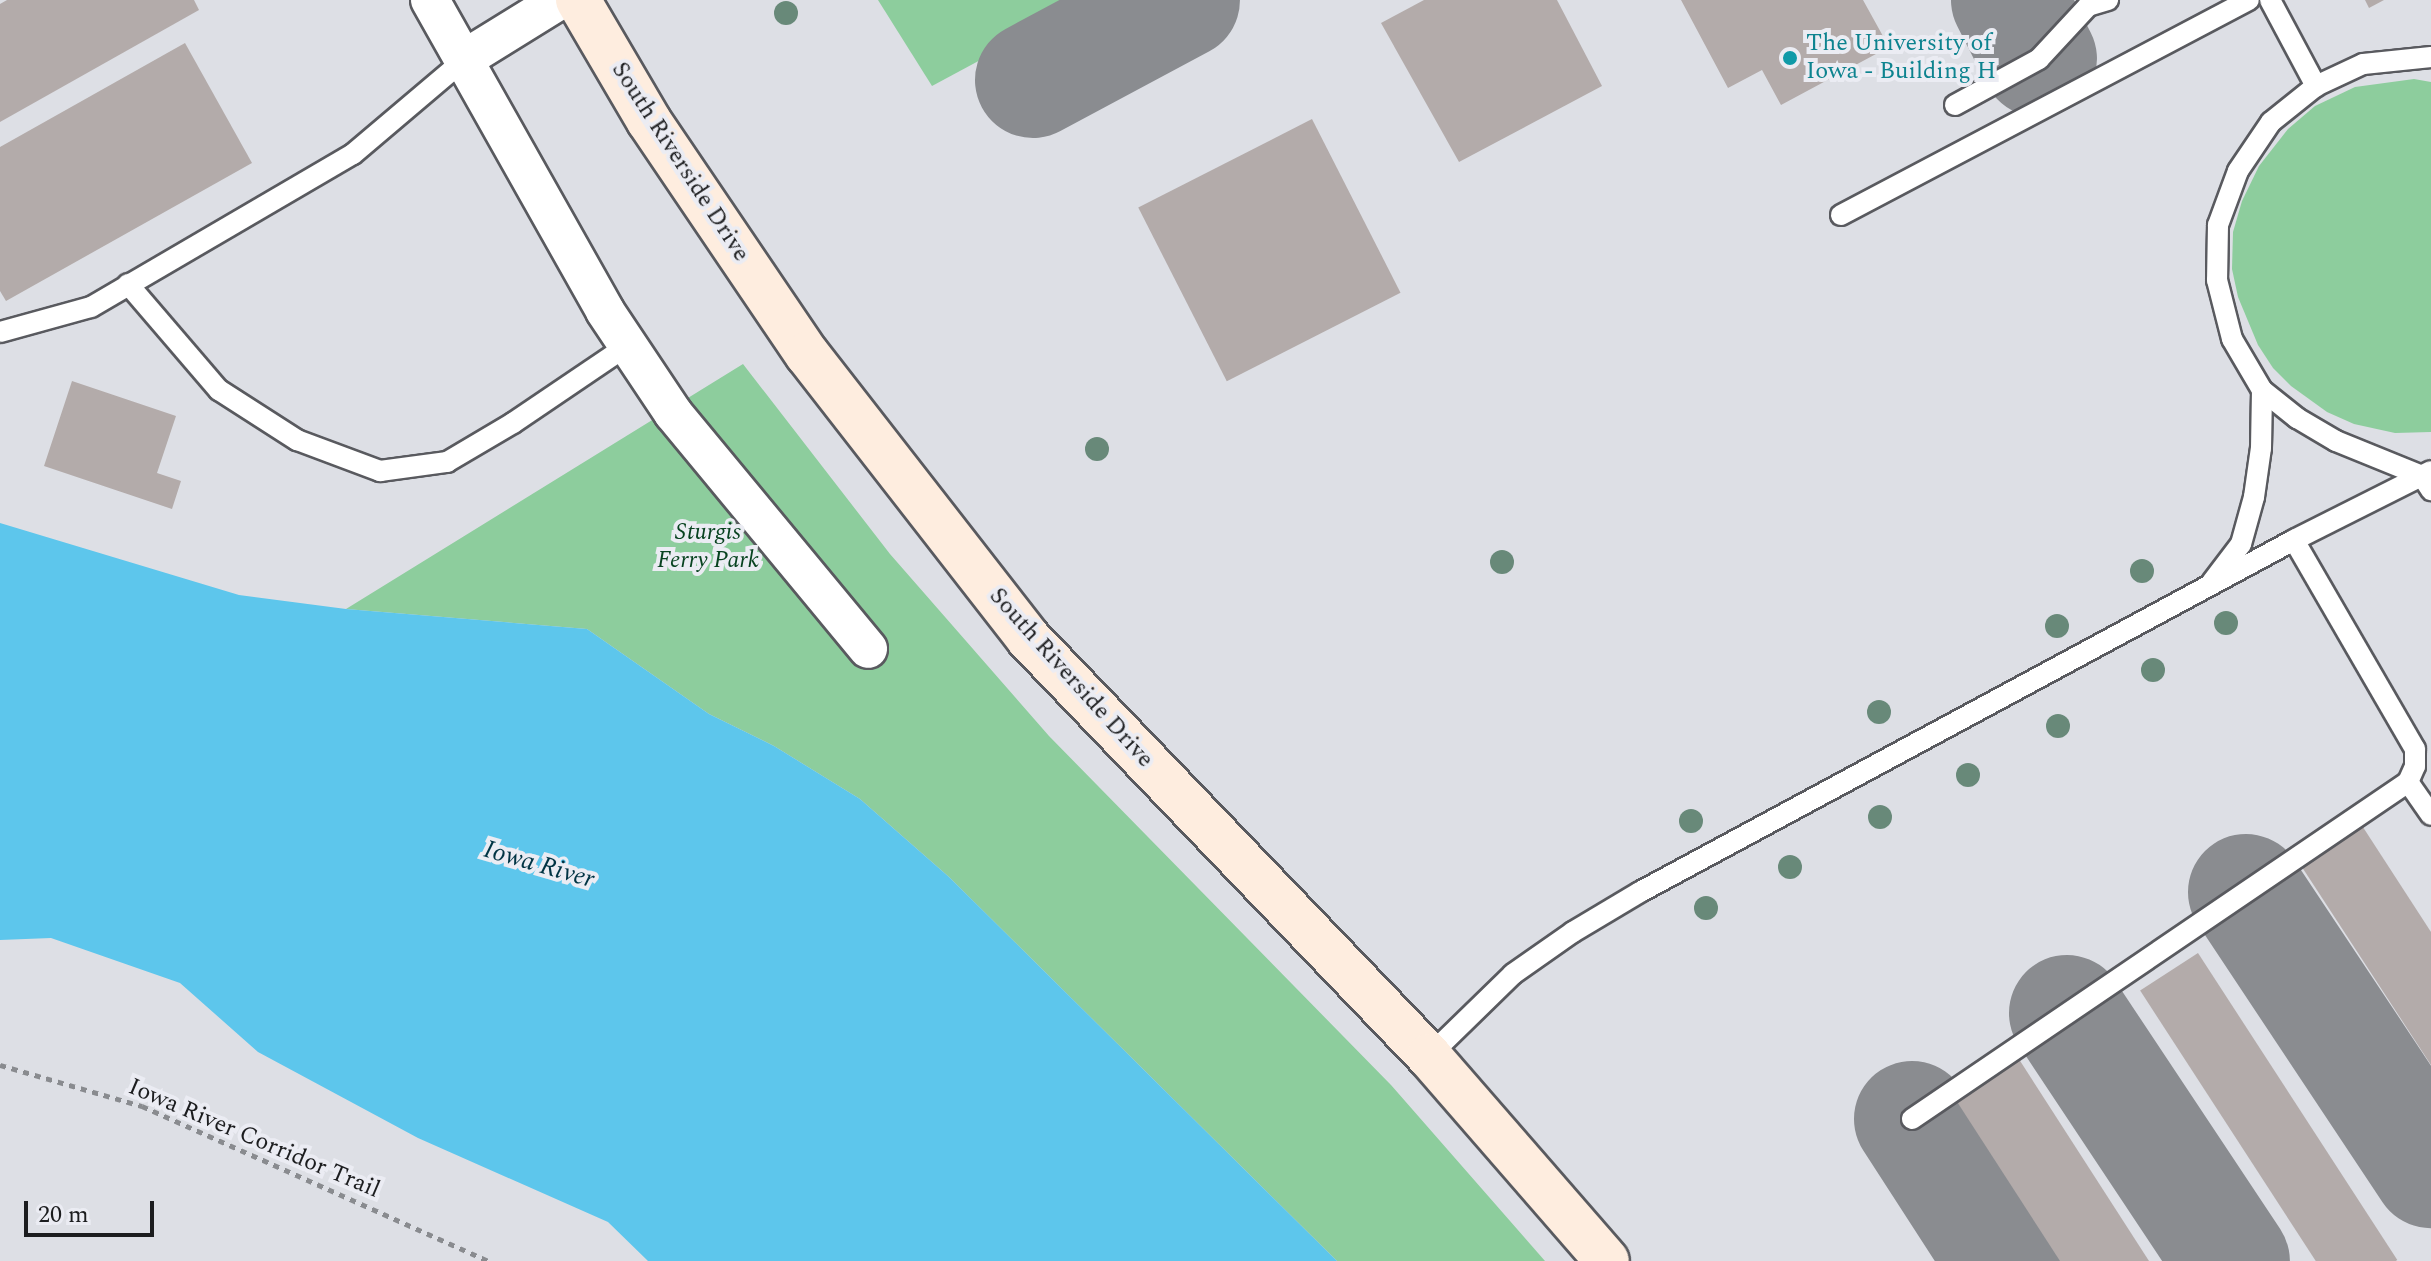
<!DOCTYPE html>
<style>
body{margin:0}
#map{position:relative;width:2431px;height:1261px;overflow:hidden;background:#dddfe5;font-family:Spectral,serif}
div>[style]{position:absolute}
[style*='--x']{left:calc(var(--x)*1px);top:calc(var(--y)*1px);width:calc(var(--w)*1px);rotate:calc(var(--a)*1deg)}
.green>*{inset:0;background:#8dcd9d}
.water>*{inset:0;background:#5dc6ec}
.taxiway>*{height:116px;margin:-58px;padding:0 58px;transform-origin:58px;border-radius:58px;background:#8a8c90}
.building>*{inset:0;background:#b3abaa;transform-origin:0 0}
.path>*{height:5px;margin-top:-2.5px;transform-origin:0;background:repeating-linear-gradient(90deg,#898b8f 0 6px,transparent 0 12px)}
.roads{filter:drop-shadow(2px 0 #595a5f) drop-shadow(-2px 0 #595a5f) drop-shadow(0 2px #595a5f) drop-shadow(0 -2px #595a5f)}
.lane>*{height:20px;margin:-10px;padding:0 10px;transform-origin:10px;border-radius:10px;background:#fff}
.street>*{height:38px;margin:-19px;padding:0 19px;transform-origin:19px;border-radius:19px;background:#fff}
.secondary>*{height:44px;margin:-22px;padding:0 22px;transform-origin:22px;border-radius:22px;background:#feeddf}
.trees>*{width:24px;height:24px;margin:-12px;border-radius:50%;background:#688979}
.dots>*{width:22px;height:22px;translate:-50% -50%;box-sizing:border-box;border:4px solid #ebecf3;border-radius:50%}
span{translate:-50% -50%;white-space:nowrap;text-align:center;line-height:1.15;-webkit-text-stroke:8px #ebecf3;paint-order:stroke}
.culture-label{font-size:24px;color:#0d838f}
.left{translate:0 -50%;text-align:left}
.street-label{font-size:24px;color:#1c1d1f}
.park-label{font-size:24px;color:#084320;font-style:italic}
.water-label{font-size:26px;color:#013444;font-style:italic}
.scale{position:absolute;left:24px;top:1201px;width:130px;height:36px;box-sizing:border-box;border:4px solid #1c1d1f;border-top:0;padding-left:10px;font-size:24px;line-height:28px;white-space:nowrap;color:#1c1d1f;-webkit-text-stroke:6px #ebecf3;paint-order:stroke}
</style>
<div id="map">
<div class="green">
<i style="clip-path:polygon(878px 0,1092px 0,932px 86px)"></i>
<i style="clip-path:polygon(2414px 79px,2431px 82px,2431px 432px,2395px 433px,2354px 424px,2327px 412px,2291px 386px,2273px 368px,2258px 345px,2238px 297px,2232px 269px,2233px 232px,2242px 201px,2259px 166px,2288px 129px,2315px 106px,2355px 87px)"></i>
<i style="clip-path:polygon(743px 364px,890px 554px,1049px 736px,1391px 1085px,1545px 1261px,1337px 1261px,949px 877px,860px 799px,774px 746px,709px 714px,587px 629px,346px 609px)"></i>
</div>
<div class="water">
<i style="clip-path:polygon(0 523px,239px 595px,346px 609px,587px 629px,709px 714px,774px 746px,860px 799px,949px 877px,1337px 1261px,648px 1261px,608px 1222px,418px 1138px,258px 1052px,180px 983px,51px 938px,0 940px)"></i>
</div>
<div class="taxiway">
<i style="--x:2009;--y:0;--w:66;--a:63"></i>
<i style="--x:1033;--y:80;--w:169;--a:-28.2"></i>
<i style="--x:2246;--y:892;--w:334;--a:56.4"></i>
<i style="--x:2067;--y:1013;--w:298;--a:56.4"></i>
<i style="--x:1912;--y:1119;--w:169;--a:57.1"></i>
</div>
<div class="building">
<i style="clip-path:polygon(7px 0,194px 0,199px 10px,0 122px,0 4px)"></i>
<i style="clip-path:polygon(1424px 0,1557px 0,1602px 86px,1459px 162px,1381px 23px)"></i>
<i style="clip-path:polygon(1681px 0,1863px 0,1889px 47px,1781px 105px,1762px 70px,1728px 88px)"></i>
<i style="clip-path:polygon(2365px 0,2384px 0,2369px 8px)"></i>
<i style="clip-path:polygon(185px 43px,252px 163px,6px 301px,0 291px,0 147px)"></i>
<i style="left:1312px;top:119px;width:195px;height:195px;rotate:63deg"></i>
<i style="clip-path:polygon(72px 381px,176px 416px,157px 473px,181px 481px,172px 509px,44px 466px)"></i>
<i style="clip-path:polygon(2359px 821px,2431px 932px,2431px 1065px,2298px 861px)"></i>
<i style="left:2198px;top:953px;width:366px;height:69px;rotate:57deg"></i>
<i style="clip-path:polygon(2015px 1053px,2149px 1261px,2060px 1261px,1952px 1094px)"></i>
</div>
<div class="path">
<i style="--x:0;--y:1065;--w:148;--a:16.1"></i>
<i style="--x:142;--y:1106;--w:379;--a:24.1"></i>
</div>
<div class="roads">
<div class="lane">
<i style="--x:2270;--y:0;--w:98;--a:61.9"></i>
<i style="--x:2431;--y:57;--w:68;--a:174.1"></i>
<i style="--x:2363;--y:64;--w:52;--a:154.9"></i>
<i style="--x:2316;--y:86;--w:58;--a:141.3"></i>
<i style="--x:2271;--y:122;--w:59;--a:124"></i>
<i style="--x:2238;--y:171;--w:58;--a:110.3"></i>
<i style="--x:2218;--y:225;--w:55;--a:91"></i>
<i style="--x:2217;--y:280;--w:61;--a:75.7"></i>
<i style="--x:2232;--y:339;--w:59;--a:59.5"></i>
<i style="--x:2262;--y:390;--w:45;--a:38.7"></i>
<i style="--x:2297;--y:418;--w:45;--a:30.5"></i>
<i style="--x:2336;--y:441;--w:93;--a:22.1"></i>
<i style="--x:2422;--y:476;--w:17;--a:57"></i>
<i style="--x:1955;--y:105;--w:96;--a:-28.7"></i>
<i style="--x:2039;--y:59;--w:72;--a:-47.2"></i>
<i style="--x:2088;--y:6;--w:21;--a:-17"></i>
<i style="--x:1841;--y:215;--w:461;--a:-27.8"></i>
<i style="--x:128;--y:284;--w:140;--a:49.4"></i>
<i style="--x:219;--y:390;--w:93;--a:32.7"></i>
<i style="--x:297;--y:440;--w:89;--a:20.5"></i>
<i style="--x:380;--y:471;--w:68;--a:-7.7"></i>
<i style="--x:447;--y:462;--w:77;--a:-30.6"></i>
<i style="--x:513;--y:423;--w:139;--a:-34.1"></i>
<i style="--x:0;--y:332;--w:94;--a:-15.4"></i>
<i style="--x:91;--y:307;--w:303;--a:-30.3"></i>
<i style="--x:353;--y:154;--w:148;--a:-40.3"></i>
<i style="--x:2212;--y:582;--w:48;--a:-52.7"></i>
<i style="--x:2241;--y:544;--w:49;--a:-74.5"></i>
<i style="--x:2254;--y:497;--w:49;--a:-81.9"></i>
<i style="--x:2261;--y:448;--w:58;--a:-89"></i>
<i style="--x:2408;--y:782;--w:40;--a:55.1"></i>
<i style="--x:1429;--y:1056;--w:117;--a:-44.3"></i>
<i style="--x:1513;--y:974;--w:73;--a:-35"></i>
<i style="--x:1573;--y:932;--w:78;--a:-30.8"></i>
<i style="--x:1640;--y:892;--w:743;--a:-28.29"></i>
<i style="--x:2294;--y:540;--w:153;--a:-26.7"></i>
<i style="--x:1912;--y:1119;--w:600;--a:-34.19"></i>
<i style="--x:2408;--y:782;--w:17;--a:-66"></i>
<i style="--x:2415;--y:766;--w:17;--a:-90"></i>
<i style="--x:2415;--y:749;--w:241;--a:-120.1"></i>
</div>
<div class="street">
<i style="--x:430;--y:0;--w:357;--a:60.6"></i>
<i style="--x:605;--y:311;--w:123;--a:56.3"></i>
<i style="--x:673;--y:413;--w:306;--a:50.4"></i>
<i style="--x:466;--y:58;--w:110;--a:-31.7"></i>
</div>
<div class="secondary">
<i style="--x:578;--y:0;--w:140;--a:59.6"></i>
<i style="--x:649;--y:121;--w:282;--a:55.9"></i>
<i style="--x:807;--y:354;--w:360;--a:52.1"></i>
<i style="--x:1028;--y:638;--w:579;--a:46.19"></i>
<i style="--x:1429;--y:1056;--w:271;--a:49"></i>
</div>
</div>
<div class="trees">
<i style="left:786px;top:13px"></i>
<i style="left:1097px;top:449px"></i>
<i style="left:1502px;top:562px"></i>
<i style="left:2142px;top:571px"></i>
<i style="left:2226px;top:623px"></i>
<i style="left:2057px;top:626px"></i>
<i style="left:2153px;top:670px"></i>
<i style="left:1879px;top:712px"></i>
<i style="left:2058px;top:726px"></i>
<i style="left:1968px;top:775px"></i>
<i style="left:1880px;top:817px"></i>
<i style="left:1691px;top:821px"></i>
<i style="left:1790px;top:867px"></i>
<i style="left:1706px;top:908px"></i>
</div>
<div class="dots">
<i style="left:1790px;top:58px;background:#0f9aa8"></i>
</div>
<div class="culture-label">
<span class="left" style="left:1806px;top:58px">The University of<br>Iowa - Building H</span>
</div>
<div class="street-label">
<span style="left:680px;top:162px;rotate:57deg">South Riverside Drive</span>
<span style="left:1071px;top:678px;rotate:48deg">South Riverside Drive</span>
<span style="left:254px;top:1139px;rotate:23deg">Iowa River Corridor Trail</span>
</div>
<div class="park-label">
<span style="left:708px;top:547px">Sturgis<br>Ferry Park</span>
</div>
<div class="water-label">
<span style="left:539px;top:865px;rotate:16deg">Iowa River</span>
</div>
<div class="scale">20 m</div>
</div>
